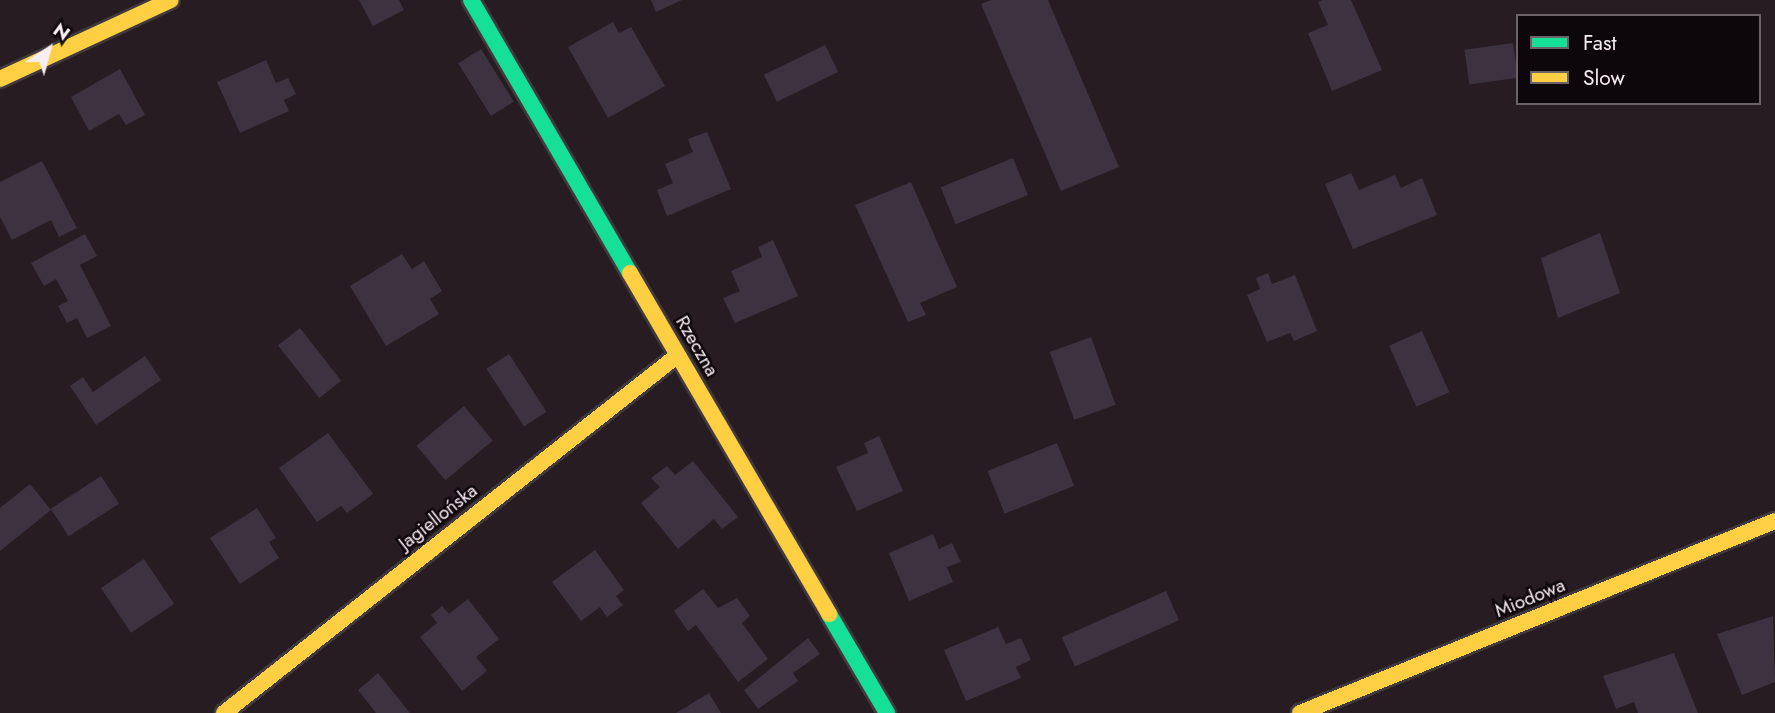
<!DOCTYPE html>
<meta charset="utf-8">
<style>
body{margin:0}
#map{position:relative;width:1775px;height:713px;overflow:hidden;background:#261c22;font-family:Jost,sans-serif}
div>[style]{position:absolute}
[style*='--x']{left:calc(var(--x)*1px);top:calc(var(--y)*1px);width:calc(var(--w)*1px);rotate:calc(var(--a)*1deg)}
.building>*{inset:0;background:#3d3240;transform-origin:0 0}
.roads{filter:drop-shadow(2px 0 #40393d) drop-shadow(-2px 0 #40393d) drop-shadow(0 2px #40393d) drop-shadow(0 -2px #40393d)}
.fast>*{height:16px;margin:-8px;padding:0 8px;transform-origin:8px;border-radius:8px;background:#16e098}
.slow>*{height:16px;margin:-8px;padding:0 8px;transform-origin:8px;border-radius:8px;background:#ffcf43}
span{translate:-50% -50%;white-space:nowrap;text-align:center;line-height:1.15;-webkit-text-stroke:5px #0d070b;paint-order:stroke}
.street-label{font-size:19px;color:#f9edf4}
.legend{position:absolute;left:1516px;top:14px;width:245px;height:91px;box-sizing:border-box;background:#0d070b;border:2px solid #6b6368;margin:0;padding:9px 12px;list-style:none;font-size:21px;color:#f9edf4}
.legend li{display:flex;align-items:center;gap:14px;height:35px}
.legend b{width:35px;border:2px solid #6b6368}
.north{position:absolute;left:14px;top:14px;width:70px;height:70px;-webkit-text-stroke:5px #0d070b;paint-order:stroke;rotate:36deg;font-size:19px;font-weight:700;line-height:28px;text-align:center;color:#f9edf4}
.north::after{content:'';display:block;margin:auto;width:24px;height:32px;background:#f9edf4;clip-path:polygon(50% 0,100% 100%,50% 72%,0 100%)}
</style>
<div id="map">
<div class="building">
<i style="clip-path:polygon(359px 0,399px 0,404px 10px,373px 26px)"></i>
<i style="clip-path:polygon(651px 0,682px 0,656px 12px)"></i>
<i style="clip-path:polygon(991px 0,1048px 0,1119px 167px,1061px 191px,981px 4px)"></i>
<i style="clip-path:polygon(1323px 0,1351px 0,1382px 70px,1332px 91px,1308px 33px,1328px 25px,1318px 2px)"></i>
<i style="clip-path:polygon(613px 22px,619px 33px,631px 27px,665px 86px,608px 118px,568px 47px)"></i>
<i style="left:1513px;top:43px;width:35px;height:49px;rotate:82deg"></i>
<i style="left:825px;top:45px;width:30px;height:68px;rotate:64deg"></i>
<i style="left:481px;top:49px;width:62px;height:27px;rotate:58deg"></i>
<i style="clip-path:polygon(266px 60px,276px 83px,288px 78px,296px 94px,284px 100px,289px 111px,240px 133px,217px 82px)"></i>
<i style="clip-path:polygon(120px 69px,145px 115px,126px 125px,119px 114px,89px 131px,71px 97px)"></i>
<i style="clip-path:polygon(707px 132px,731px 189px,667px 216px,657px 190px,673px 183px,665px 164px,693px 152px,688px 139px)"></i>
<i style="left:1013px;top:158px;width:40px;height:78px;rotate:68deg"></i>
<i style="clip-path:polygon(42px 161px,77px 228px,59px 237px,51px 220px,12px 240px,0 217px,0 182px)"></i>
<i style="clip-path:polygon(1351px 173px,1359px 190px,1395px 175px,1401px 188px,1422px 178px,1437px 215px,1353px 249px,1325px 184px)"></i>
<i style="clip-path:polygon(911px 182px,957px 287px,920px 303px,926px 315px,908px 322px,855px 205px)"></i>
<i style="clip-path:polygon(1600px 233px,1620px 293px,1558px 318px,1541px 258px)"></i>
<i style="clip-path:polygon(85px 234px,97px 256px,80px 265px,111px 326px,87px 338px,77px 318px,67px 323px,58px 306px,68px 301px,56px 279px,44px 286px,31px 263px)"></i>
<i style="clip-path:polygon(773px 240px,798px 296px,735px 323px,723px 298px,740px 291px,731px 271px,762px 257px,758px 247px)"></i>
<i style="clip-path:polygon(402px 254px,412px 269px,424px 261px,442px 291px,430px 299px,439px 314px,386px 346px,350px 286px)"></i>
<i style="clip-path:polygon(1268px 273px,1272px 284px,1295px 275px,1317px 331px,1294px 341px,1290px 333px,1267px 342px,1247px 295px,1260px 289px,1256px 278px)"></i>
<i style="left:300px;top:328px;width:67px;height:28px;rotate:52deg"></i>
<i style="left:1422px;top:331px;width:67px;height:36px;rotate:66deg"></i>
<i style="left:1091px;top:337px;width:72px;height:44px;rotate:70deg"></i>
<i style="left:509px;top:354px;width:69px;height:27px;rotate:57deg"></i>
<i style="clip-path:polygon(145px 356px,161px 380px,96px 425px,70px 386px,83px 377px,93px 392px)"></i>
<i style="left:464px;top:406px;width:45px;height:62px;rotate:50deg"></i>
<i style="clip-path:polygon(328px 433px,373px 494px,347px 513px,341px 506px,317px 522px,279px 468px)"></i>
<i style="clip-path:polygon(879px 436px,903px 491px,857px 511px,836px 467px,868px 453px,864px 443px)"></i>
<i style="left:1057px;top:443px;width:46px;height:75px;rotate:68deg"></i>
<i style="clip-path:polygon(693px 461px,738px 517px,722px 529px,714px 519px,678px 549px,641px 503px,660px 487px,651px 478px,667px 466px,675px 475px)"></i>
<i style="left:101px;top:476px;width:33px;height:60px;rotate:57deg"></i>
<i style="clip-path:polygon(30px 484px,51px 510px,0 551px,0 508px)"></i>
<i style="clip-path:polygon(257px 508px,276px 538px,269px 542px,279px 558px,240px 584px,210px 538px)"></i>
<i style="clip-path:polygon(933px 534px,939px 549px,952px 543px,961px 562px,947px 567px,953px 582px,909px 601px,889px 553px)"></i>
<i style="clip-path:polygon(595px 550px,624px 590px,616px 596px,623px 605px,607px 617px,600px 607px,581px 621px,552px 582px)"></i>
<i style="left:144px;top:559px;width:54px;height:52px;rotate:56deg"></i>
<i style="clip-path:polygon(703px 589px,718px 608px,737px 598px,750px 616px,742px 623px,768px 659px,738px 682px,696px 625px,688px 631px,674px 611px)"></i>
<i style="left:1166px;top:591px;width:32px;height:114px;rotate:66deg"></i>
<i style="clip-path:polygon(468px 599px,499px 639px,476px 657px,487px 671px,462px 691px,420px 637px,437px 623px,431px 615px,442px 606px,449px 614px)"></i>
<i style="clip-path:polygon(1773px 616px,1775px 682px,1742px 695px,1717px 634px)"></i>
<i style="clip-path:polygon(998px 627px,1006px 644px,1021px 638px,1031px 660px,1016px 667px,1021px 678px,966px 701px,944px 650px)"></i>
<i style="clip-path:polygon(808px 638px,820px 654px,793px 673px,798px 681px,758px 709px,744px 690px)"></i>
<i style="clip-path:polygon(1674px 653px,1698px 713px,1638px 713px,1634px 702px,1616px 709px,1603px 676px)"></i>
<i style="clip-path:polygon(378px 673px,410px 713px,376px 713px,358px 690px)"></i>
<i style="clip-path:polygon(709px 693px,721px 713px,676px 713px)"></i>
</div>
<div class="roads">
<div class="fast">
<i style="--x:471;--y:0;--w:316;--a:59.8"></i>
<i style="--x:829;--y:614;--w:115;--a:59.6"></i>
</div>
<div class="slow">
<i style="--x:0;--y:79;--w:188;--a:-24.8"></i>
<i style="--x:630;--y:273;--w:395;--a:59.7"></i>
<i style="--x:224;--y:713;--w:578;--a:-38.26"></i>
<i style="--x:1300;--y:713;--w:512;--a:-22.01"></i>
</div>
</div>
<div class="street-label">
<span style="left:697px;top:346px;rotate:60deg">Rzeczna</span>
<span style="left:438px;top:517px;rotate:-38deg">Jagiellońska</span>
<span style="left:1530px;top:598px;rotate:-22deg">Miodowa</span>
</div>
<ul class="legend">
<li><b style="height:9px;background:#16e098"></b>Fast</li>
<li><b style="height:9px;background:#ffcf43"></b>Slow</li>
</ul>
<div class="north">N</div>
</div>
